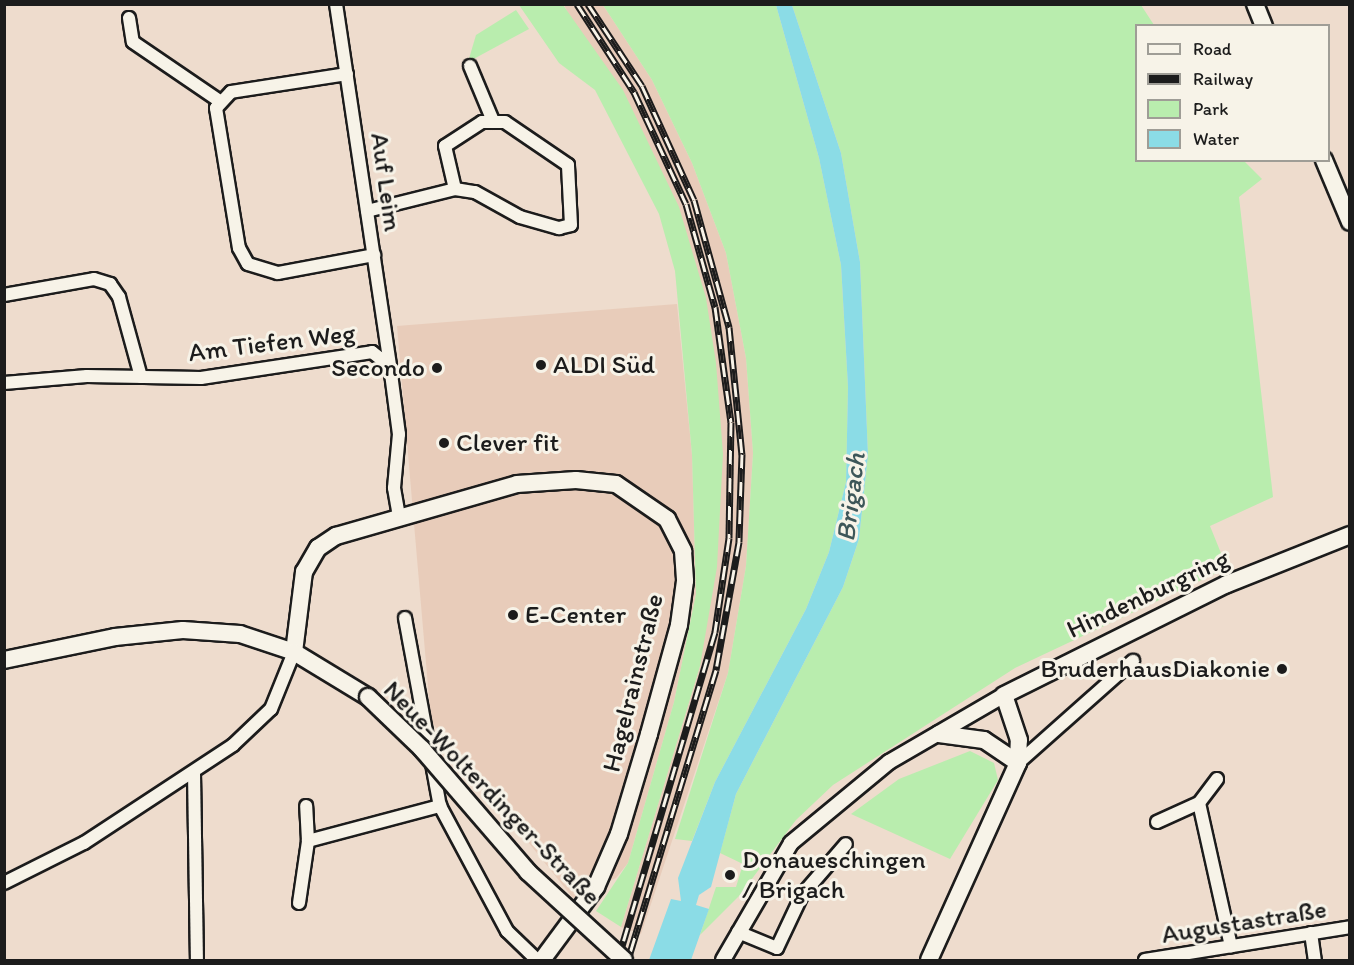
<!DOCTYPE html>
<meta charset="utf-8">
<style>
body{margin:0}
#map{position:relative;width:1354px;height:965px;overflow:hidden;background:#eedccd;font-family:Itim,sans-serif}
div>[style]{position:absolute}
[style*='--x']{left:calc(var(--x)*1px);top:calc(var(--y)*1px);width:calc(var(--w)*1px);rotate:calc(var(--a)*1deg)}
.built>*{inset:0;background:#e8ccba}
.green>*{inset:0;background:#b9edae}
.water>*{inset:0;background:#8bdce6}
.roads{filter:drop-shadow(2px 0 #1c1c1c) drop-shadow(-2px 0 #1c1c1c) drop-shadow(0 2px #1c1c1c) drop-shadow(0 -2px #1c1c1c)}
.minor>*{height:12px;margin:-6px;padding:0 6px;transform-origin:6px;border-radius:6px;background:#f7f3e8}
.tertiary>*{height:14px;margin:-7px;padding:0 7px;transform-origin:7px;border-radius:7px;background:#f7f3e8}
.secondary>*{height:16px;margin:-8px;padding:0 8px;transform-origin:8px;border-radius:8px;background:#f7f3e8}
.rail>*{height:7px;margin-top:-3.5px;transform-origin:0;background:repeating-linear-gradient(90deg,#f7f3e8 0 14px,#1c1c1c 0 28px);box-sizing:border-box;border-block:2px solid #1c1c1c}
.bridges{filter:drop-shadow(2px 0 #1c1c1c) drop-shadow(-2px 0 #1c1c1c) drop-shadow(0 2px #1c1c1c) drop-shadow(0 -2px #1c1c1c)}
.secondary-bridge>*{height:16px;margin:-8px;padding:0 8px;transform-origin:8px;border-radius:8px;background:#f7f3e8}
.dots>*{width:16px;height:16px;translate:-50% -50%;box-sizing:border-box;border:3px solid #f7f3e8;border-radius:50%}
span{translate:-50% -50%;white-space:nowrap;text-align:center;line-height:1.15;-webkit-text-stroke:6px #f7f3e8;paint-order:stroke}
.street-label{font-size:26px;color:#1c1c1c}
.poi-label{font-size:26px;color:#1c1c1c}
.left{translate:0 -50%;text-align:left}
.right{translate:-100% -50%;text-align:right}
.water-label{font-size:27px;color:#3d5659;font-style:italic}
.frame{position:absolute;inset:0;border:6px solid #1c1c1c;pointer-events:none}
.legend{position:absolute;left:1135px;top:24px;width:195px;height:138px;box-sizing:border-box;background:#f7f3e8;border:2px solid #9f9d96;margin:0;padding:8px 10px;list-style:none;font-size:18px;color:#1c1c1c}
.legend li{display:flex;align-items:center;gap:12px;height:30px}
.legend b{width:30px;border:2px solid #9f9d96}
</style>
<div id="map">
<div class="built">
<i style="clip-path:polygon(564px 5px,603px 5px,652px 80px,692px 163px,726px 253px,746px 358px,753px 453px,746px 566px,728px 673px,641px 934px,621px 927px,700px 666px,706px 298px)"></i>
<i style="clip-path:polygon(677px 304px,692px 455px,696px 594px,674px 702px,628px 863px,616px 878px,573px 898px,431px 721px,397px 326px)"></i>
</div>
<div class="green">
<i style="clip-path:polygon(519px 5px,563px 5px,623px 90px,679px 207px,706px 298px,716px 363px,723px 454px,717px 567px,700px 666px,621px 927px,596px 911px,628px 863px,674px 702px,696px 594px,692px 455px,675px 271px,659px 214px,595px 90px,559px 63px)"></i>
<i style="clip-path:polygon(603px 5px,776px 5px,819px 158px,841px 265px,848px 387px,846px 482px,829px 552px,806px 609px,715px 782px,692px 841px,675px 839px,728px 673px,746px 566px,753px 453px,746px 358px,726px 253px,692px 163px,652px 80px)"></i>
<i style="clip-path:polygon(792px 5px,1141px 5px,1154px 25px,1136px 26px,1136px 160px,1244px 161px,1262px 179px,1239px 197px,1273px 497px,1210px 526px,1227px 568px,1015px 668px,833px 785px,796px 820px,739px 896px,700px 935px,716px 887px,736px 887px,743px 864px,720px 853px,736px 794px,843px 587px,859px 539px,868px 455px,860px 262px,841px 153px)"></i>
<i style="clip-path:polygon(516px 10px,529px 29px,468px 62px,476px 35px)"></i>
<i style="clip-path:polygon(970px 751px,994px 763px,998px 780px,950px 859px,851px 814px,899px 779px)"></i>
</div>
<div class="water">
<i style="clip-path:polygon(776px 5px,792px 5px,841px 153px,860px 262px,868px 455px,859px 539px,843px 587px,736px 794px,711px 887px,699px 895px,696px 905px,709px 909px,691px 960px,649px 960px,671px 899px,681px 901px,678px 878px,715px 782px,806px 609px,829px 552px,846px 482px,848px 387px,841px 265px,819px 158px)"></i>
</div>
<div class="roads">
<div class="minor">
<i style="--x:336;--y:4;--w:364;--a:81.5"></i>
<i style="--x:129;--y:18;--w:24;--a:81"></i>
<i style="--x:133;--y:42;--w:103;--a:34.3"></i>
<i style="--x:470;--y:66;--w:60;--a:67.3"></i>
<i style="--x:347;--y:74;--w:117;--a:171.2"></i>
<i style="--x:231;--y:92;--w:22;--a:133"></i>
<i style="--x:216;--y:108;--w:142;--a:80.7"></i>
<i style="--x:239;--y:248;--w:18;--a:61"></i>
<i style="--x:248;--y:264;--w:31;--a:17"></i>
<i style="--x:278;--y:273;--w:98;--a:-10.6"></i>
<i style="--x:367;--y:211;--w:91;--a:-14"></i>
<i style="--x:455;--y:189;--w:20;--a:9"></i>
<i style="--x:475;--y:192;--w:51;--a:29.1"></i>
<i style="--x:520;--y:217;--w:41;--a:15.8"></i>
<i style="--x:559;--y:228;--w:12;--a:-14"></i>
<i style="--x:571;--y:225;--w:60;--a:-92.9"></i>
<i style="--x:568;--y:165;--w:76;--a:-145.7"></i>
<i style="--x:505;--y:122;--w:23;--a:180"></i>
<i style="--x:482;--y:122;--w:44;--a:147"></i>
<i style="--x:445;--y:146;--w:44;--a:76.9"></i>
<i style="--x:4;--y:295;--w:91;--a:-10.1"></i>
<i style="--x:94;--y:279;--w:17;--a:17"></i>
<i style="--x:110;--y:284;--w:16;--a:55"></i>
<i style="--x:119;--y:297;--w:83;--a:74.6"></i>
<i style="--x:4;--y:383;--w:83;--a:-4.8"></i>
<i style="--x:87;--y:376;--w:114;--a:1"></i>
<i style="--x:201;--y:378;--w:173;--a:-8.6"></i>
<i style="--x:372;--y:352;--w:23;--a:38"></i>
<i style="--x:390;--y:366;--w:69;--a:82.5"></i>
<i style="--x:399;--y:434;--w:54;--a:95.3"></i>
<i style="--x:394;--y:488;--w:27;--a:80"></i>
<i style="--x:405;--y:618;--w:191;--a:79.5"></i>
<i style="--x:440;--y:806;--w:142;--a:61.8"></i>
<i style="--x:507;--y:931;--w:42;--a:44"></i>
<i style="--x:1018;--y:763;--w:154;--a:-41.6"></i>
<i style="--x:194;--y:773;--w:187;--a:89.1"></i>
<i style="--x:1199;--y:803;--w:147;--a:77.4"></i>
<i style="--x:1157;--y:822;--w:46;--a:-24.3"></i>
<i style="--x:1199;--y:803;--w:30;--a:-53"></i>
<i style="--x:308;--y:841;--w:137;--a:-14.9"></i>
<i style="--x:4;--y:883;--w:89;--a:-26.6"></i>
<i style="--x:84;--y:843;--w:178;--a:-33.3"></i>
<i style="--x:233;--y:745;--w:52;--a:-43.5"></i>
<i style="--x:271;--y:709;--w:61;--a:-68"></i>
<i style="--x:299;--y:903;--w:63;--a:-81.7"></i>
<i style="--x:308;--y:841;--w:35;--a:-93"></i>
<i style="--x:738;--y:932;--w:42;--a:22.3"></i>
<i style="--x:777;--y:948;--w:59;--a:-64.7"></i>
<i style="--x:802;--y:895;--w:67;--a:-49.2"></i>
<i style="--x:1311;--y:933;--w:27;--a:82"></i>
<i style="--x:1145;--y:960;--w:208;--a:-9.1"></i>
</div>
<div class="tertiary">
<i style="--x:723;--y:960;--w:135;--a:-59.8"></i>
<i style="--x:791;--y:843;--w:127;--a:-39.6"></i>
<i style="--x:889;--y:762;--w:133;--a:-30.2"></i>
</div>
<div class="secondary">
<i style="--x:1255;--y:4;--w:24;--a:68"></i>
<i style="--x:1324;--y:160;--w:67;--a:67.2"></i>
<i style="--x:294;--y:652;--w:81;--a:-82.9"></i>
<i style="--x:304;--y:572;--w:28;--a:-60"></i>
<i style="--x:318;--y:548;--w:22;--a:-34"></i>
<i style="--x:336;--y:536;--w:188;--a:-16"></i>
<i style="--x:517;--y:484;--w:59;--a:-3.9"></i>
<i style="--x:576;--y:480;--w:40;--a:5.7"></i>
<i style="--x:616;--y:484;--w:62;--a:34.5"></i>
<i style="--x:667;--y:519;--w:36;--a:63"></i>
<i style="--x:683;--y:551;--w:30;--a:86"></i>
<i style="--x:685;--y:581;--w:44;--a:97.8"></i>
<i style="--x:679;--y:625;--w:113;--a:105.4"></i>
<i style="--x:649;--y:734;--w:104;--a:106.7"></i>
<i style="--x:619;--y:834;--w:58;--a:113.5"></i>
<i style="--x:596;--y:887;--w:91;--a:126.5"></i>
<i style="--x:4;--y:660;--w:113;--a:-11.7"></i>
<i style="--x:115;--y:637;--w:68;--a:-5.9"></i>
<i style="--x:183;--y:630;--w:57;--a:4"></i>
<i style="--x:240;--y:634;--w:57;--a:18.4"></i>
<i style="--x:294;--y:652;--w:87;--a:31.3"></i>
<i style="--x:939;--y:734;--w:45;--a:7.6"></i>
<i style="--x:984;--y:740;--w:41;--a:34.1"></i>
<i style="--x:929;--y:960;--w:216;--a:-65.7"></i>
<i style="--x:1018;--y:763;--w:23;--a:-88"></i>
<i style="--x:1019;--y:740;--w:47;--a:-108.4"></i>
<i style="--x:1004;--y:695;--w:249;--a:-26.5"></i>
<i style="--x:1227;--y:584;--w:132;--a:-21.7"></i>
</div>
</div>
<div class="rail">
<i style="--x:577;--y:4;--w:105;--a:57.1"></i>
<i style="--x:634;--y:92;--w:123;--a:65.1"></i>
<i style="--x:686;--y:204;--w:107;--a:74.3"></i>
<i style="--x:715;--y:307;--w:116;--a:82.1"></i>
<i style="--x:731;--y:422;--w:116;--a:91"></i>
<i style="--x:729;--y:538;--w:95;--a:98.5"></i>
<i style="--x:715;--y:632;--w:342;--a:106.5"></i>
<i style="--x:588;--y:4;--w:98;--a:56.6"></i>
<i style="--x:642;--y:86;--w:125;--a:65.5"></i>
<i style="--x:694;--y:200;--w:132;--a:74.6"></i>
<i style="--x:729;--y:327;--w:128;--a:84.2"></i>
<i style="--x:742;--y:454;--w:88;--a:92"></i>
<i style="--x:739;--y:542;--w:130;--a:100.2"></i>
<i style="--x:716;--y:670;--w:303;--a:106.9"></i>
</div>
<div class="bridges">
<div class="secondary-bridge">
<i style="--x:368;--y:697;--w:75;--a:43.9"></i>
<i style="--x:422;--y:749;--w:162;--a:49.2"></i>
<i style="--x:528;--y:872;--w:130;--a:42.5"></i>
</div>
</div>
<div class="dots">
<i style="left:541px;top:365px;background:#1c1c1c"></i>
<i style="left:437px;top:368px;background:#1c1c1c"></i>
<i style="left:444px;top:443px;background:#1c1c1c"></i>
<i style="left:513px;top:615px;background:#1c1c1c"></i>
<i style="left:1282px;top:669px;background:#1c1c1c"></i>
<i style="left:730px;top:875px;background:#1c1c1c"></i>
</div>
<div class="street-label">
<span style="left:386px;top:182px;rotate:82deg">Auf Leim</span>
<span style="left:272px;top:343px;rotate:-7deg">Am Tiefen Weg</span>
<span style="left:1148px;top:594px;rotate:-25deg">Hindenburgring</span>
<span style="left:633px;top:683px;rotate:-76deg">Hagelrainstraße</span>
<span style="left:492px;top:793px;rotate:46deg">Neue-Wolterdinger-Straße</span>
<span style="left:1244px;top:922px;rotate:-9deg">Augustastraße</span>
</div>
<div class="poi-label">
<span class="left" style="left:553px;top:365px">ALDI Süd</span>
<span class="right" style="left:425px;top:368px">Secondo</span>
<span class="left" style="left:456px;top:443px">Clever fit</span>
<span class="left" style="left:525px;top:615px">E-Center</span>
<span class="right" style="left:1270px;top:669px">BruderhausDiakonie</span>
<span class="left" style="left:742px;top:875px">Donaueschingen<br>/ Brigach</span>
</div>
<div class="water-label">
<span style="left:850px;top:497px;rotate:-83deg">Brigach</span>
</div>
<div class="frame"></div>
<ul class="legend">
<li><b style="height:8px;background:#f7f3e8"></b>Road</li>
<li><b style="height:8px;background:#1c1c1c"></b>Railway</li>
<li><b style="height:16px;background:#b9edae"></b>Park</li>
<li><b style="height:16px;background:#8bdce6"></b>Water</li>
</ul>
</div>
